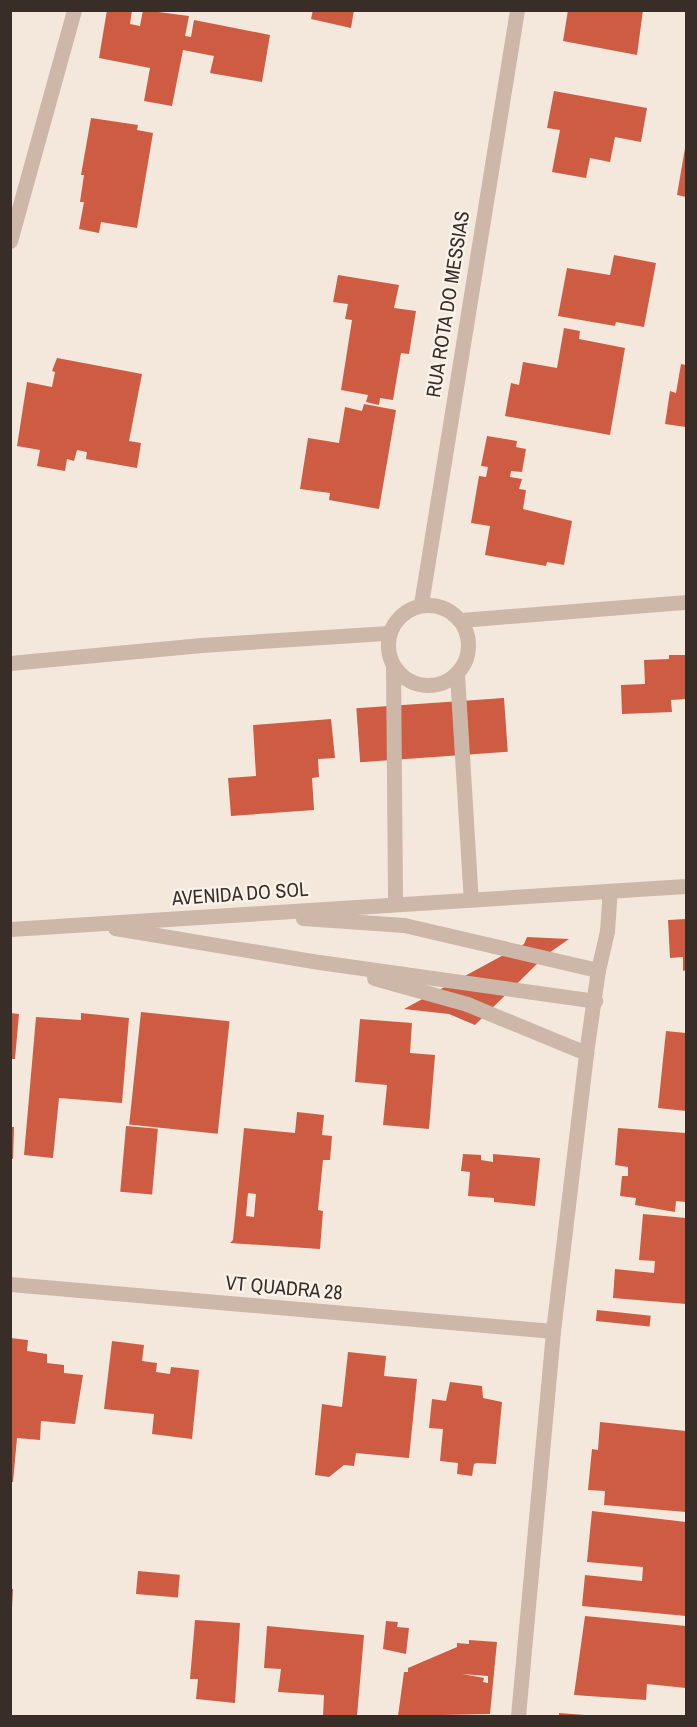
<!DOCTYPE html>
<style>
body{margin:0}
#map{position:relative;width:697px;height:1727px;overflow:hidden;background:#f4e8dd;font-family:"Archivo Narrow",sans-serif}
div>[style]{position:absolute}
[style*='--x']{left:calc(var(--x)*1px);top:calc(var(--y)*1px);width:calc(var(--w)*1px);rotate:calc(var(--a)*1deg)}
.building>*{inset:0;background:#cd5c42;transform-origin:0 0}
.minor>*{height:15px;margin:-7.5px;padding:0 7.5px;transform-origin:7.5px;border-radius:7.5px;background:#cdb7a8}
.minor>.ring{margin:-7.5px;padding:0;box-sizing:content-box;background:none;border:15px solid #cdb7a8;border-radius:50%}
span{translate:-50% -50%;white-space:nowrap;text-align:center;line-height:1.15;-webkit-text-stroke:4.5px #fbf2ea;paint-order:stroke}
.street-label{font-size:20px;color:#392d28}
.frame{position:absolute;inset:0;border:12px solid #392d28;pointer-events:none}
</style>
<div id="map">
<div class="building">
<i style="clip-path:polygon(107px 10px,132px 10px,130px 24px,140px 26px,143px 10px,189px 16px,185px 36px,191px 37px,194px 20px,270px 35px,262px 82px,210px 73px,214px 56px,183px 50px,172px 106px,144px 101px,150px 68px,99px 58px)"></i>
<i style="clip-path:polygon(313px 10px,354px 10px,351px 28px,311px 19px)"></i>
<i style="clip-path:polygon(568px 10px,643px 10px,637px 55px,563px 41px)"></i>
<i style="clip-path:polygon(554px 91px,647px 108px,641px 142px,615px 137px,610px 162px,590px 158px,586px 178px,552px 172px,560px 130px,547px 128px)"></i>
<i style="clip-path:polygon(91px 118px,138px 125px,137px 130px,153px 133px,137px 228px,101px 222px,99px 233px,79px 229px,84px 202px,80px 202px,84px 175px,81px 175px)"></i>
<i style="clip-path:polygon(685px 148px,686px 148px,686px 197px,677px 195px)"></i>
<i style="clip-path:polygon(614px 255px,656px 263px,644px 327px,616px 322px,615px 326px,558px 316px,567px 268px,610px 275px)"></i>
<i style="clip-path:polygon(338px 275px,399px 285px,394px 308px,416px 311px,409px 354px,401px 353px,393px 400px,380px 398px,379px 405px,366px 402px,368px 395px,341px 390px,352px 320px,345px 319px,348px 304px,333px 302px)"></i>
<i style="clip-path:polygon(564px 328px,580px 331px,579px 339px,625px 348px,610px 435px,505px 416px,511px 383px,519px 385px,523px 362px,557px 368px)"></i>
<i style="clip-path:polygon(57px 358px,142px 374px,129px 441px,141px 443px,137px 468px,86px 459px,87px 452px,77px 450px,74px 461px,67px 459px,65px 471px,37px 466px,40px 450px,17px 446px,27px 382px,52px 387px,55px 372px,52px 371px)"></i>
<i style="clip-path:polygon(681px 364px,686px 365px,686px 427px,665px 424px,670px 391px,676px 393px)"></i>
<i style="clip-path:polygon(364px 404px,396px 410px,379px 509px,329px 500px,330px 493px,300px 489px,308px 438px,339px 443px,345px 407px,362px 411px)"></i>
<i style="clip-path:polygon(487px 436px,517px 441px,516px 447px,526px 449px,522px 472px,511px 471px,510px 477px,522px 479px,519px 489px,526px 490px,523px 509px,572px 521px,564px 565px,547px 562px,546px 566px,485px 555px,490px 526px,471px 523px,479px 476px,486px 477px,488px 467px,481px 466px)"></i>
<i style="clip-path:polygon(669px 655px,686px 655px,686px 699px,671px 700px,672px 712px,622px 714px,621px 685px,645px 684px,644px 660px,669px 659px)"></i>
<i style="left:504px;top:698px;width:54px;height:148px;rotate:86deg"></i>
<i style="clip-path:polygon(331px 719px,335px 758px,318px 759px,319px 777px,312px 778px,314px 810px,231px 816px,228px 778px,256px 776px,253px 725px)"></i>
<i style="clip-path:polygon(686px 919px,686px 970px,683px 971px,683px 957px,670px 958px,668px 920px)"></i>
<i style="clip-path:polygon(527px 937px,569px 939px,546px 955px,475px 1025px,449px 1014px,404px 1009px,524px 944px)"></i>
<i style="left:141px;top:1012px;width:89px;height:113px;rotate:6deg"></i>
<i style="clip-path:polygon(10px 1013px,19px 1014px,15px 1059px,10px 1059px)"></i>
<i style="clip-path:polygon(81px 1013px,129px 1018px,122px 1103px,59px 1098px,53px 1158px,24px 1155px,36px 1017px,81px 1020px)"></i>
<i style="clip-path:polygon(360px 1019px,412px 1023px,410px 1053px,435px 1055px,429px 1129px,383px 1125px,387px 1085px,355px 1082px)"></i>
<i style="clip-path:polygon(666px 1031px,686px 1033px,686px 1111px,658px 1108px)"></i>
<i style="clip-path:polygon(evenodd,297px 1112px,324px 1115px,322px 1135px,332px 1136px,330px 1160px,323px 1160px,318px 1210px,323px 1211px,320px 1249px,230px 1243px,233px 1240px,244px 1128px,295px 1133px,297px 1112px,248px 1193px,256px 1194px,254px 1217px,246px 1216px,248px 1193px)"></i>
<i style="left:126px;top:1126px;width:32px;height:66px;rotate:5deg"></i>
<i style="clip-path:polygon(10px 1127px,14px 1127px,13px 1159px,10px 1159px)"></i>
<i style="clip-path:polygon(618px 1128px,686px 1133px,686px 1202px,676px 1201px,675px 1212px,635px 1205px,636px 1198px,620px 1196px,622px 1176px,628px 1176px,628px 1167px,615px 1165px)"></i>
<i style="clip-path:polygon(463px 1154px,481px 1155px,481px 1160px,493px 1162px,493px 1154px,540px 1158px,535px 1206px,494px 1202px,494px 1198px,468px 1196px,470px 1172px,461px 1171px)"></i>
<i style="clip-path:polygon(643px 1214px,686px 1218px,686px 1304px,613px 1298px,615px 1269px,654px 1273px,655px 1261px,639px 1260px)"></i>
<i style="left:597px;top:1310px;width:54px;height:11px;rotate:6deg"></i>
<i style="clip-path:polygon(10px 1338px,28px 1340px,27px 1351px,47px 1354px,47px 1363px,64px 1365px,64px 1373px,83px 1375px,75px 1424px,41px 1421px,40px 1440px,17px 1438px,13px 1482px,10px 1482px)"></i>
<i style="clip-path:polygon(112px 1341px,144px 1345px,142px 1361px,157px 1363px,156px 1372px,170px 1374px,171px 1367px,199px 1370px,192px 1439px,152px 1434px,154px 1414px,104px 1409px)"></i>
<i style="clip-path:polygon(348px 1352px,386px 1356px,384px 1376px,417px 1379px,409px 1458px,356px 1453px,354px 1466px,344px 1465px,329px 1477px,315px 1475px,322px 1404px,342px 1407px)"></i>
<i style="clip-path:polygon(450px 1382px,482px 1386px,483px 1398px,502px 1402px,496px 1464px,477px 1463px,474px 1464px,472px 1476px,457px 1474px,458px 1463px,440px 1461px,443px 1429px,429px 1428px,432px 1399px,446px 1401px)"></i>
<i style="clip-path:polygon(600px 1422px,686px 1431px,686px 1512px,604px 1505px,605px 1491px,588px 1490px,592px 1449px,598px 1450px)"></i>
<i style="clip-path:polygon(592px 1511px,686px 1522px,686px 1616px,582px 1606px,585px 1575px,642px 1581px,643px 1567px,587px 1562px)"></i>
<i style="left:138px;top:1571px;width:42px;height:23px;rotate:5deg"></i>
<i style="clip-path:polygon(10px 1589px,13px 1589px,12px 1608px,10px 1607px)"></i>
<i style="clip-path:polygon(585px 1616px,686px 1626px,686px 1688px,647px 1684px,646px 1700px,574px 1695px)"></i>
<i style="clip-path:polygon(195px 1620px,240px 1623px,235px 1703px,196px 1699px,198px 1679px,190px 1679px)"></i>
<i style="clip-path:polygon(386px 1621px,398px 1622px,397px 1627px,409px 1628px,406px 1654px,383px 1649px)"></i>
<i style="clip-path:polygon(267px 1626px,364px 1635px,357px 1716px,323px 1716px,324px 1695px,278px 1692px,281px 1669px,264px 1668px)"></i>
<i style="clip-path:polygon(evenodd,469px 1640px,497px 1642px,490px 1714px,398px 1716px,404px 1672px,408px 1672px,408px 1668px,457px 1647px,457px 1643px,469px 1644px,469px 1640px,462px 1674px,488px 1676px,488px 1683px,483px 1682px,484px 1678px,462px 1674px)"></i>
<i style="clip-path:polygon(559px 1713px,585px 1715px,585px 1716px,559px 1716px)"></i>
</div>
<div class="minor">
<i style="--x:10;--y:241;--w:240;--a:-74.5"></i>
<i style="--x:421;--y:604;--w:602;--a:-80.82"></i>
<i class="ring" style="left:388px;top:605px;width:65px;height:65px"></i>
<i style="--x:461;--y:620;--w:226;--a:-4.6"></i>
<i style="--x:10;--y:663;--w:192;--a:-5.4"></i>
<i style="--x:201;--y:645;--w:188;--a:-3.7"></i>
<i style="--x:393;--y:665;--w:239;--a:89.5"></i>
<i style="--x:457;--y:674;--w:226;--a:86.5"></i>
<i style="--x:303;--y:918;--w:101;--a:4"></i>
<i style="--x:404;--y:925;--w:199;--a:13.1"></i>
<i style="--x:115;--y:928;--w:207;--a:9.5"></i>
<i style="--x:319;--y:962;--w:279;--a:8"></i>
<i style="--x:10;--y:929;--w:677;--a:-3.64"></i>
<i style="--x:374;--y:978;--w:97;--a:15.6"></i>
<i style="--x:467;--y:1004;--w:129;--a:22.4"></i>
<i style="--x:10;--y:1284;--w:545;--a:4.95"></i>
<i style="--x:518;--y:1716;--w:387;--a:-84.8"></i>
<i style="--x:553;--y:1331;--w:280;--a:-83.2"></i>
<i style="--x:586;--y:1053;--w:84;--a:-81.8"></i>
<i style="--x:598;--y:970;--w:40;--a:-77"></i>
<i style="--x:607;--y:931;--w:39;--a:-86"></i>
</div>
<div class="street-label">
<span style="left:447px;top:304px;rotate:-81deg">RUA ROTA DO MESSIAS</span>
<span style="left:240px;top:893px;rotate:-4deg">AVENIDA DO SOL</span>
<span style="left:284px;top:1287px;rotate:5deg">VT QUADRA 28</span>
</div>
<div class="frame"></div>
</div>
